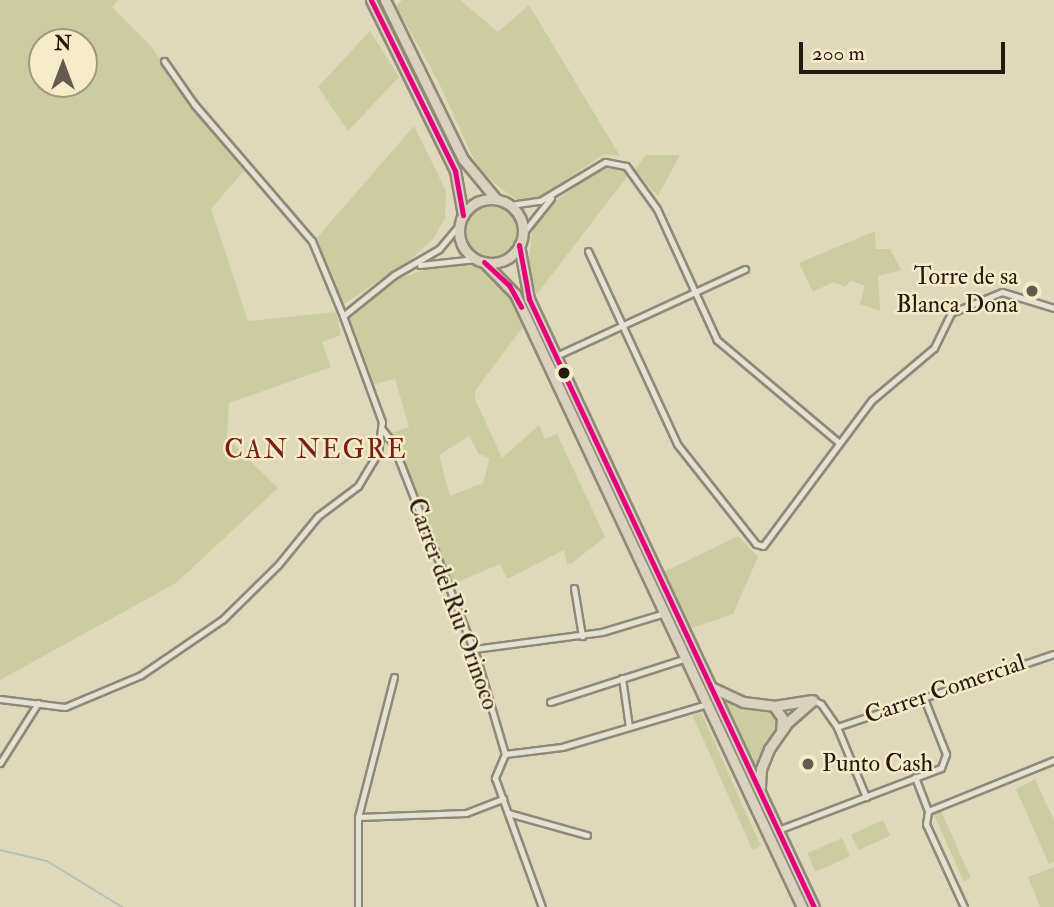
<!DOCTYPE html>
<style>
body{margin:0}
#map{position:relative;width:1054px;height:907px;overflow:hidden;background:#dfd8bb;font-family:"IM FELL Double Pica",serif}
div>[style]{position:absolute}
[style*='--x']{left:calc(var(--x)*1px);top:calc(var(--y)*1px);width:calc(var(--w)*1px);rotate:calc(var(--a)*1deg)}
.green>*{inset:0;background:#cbcc9f;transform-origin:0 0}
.round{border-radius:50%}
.stream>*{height:2px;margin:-1px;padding:0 1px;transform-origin:1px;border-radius:1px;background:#b0c4b5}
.roads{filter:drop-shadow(2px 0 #8e8978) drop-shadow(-2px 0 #8e8978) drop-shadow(0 2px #8e8978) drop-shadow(0 -2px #8e8978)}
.minor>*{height:5px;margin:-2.5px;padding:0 2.5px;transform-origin:2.5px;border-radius:2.5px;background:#e5e1d3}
.primary>*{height:9px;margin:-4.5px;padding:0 4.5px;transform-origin:4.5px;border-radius:4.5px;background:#d9d2be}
.primary>.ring{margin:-4.5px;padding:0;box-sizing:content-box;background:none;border:9px solid #d9d2be;border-radius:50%}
.bus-1>*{height:5px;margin:-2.5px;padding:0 2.5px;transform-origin:2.5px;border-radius:2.5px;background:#e5007d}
.dots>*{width:19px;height:19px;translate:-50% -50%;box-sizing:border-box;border:4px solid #f4ebc9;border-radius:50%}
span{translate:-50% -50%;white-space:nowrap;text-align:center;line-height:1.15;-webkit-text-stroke:5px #f4ebc9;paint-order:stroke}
.poi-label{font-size:24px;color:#241811}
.right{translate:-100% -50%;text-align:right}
.left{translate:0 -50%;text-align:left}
.street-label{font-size:24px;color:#241811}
.neighbourhood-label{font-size:26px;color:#7a1f14;letter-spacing:2px}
.north{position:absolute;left:28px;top:28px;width:70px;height:70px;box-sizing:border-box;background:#f4ebc9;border:2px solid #a1977f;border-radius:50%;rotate:0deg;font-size:19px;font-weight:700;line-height:28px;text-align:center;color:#241811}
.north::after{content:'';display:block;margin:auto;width:24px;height:32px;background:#655b4c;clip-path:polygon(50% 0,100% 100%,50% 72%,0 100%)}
.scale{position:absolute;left:799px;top:42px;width:206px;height:32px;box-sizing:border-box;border:4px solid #241811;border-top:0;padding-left:9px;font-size:21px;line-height:24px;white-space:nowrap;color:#241811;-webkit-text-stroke:5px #f4ebc9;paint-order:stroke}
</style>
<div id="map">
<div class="green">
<i style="clip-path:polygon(evenodd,0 0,118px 0,112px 7px,151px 46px,195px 110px,246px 168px,211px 209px,248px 321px,336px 312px,341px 335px,322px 342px,331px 367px,229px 403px,227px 438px,278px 488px,176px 583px,0 680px,0 0,42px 42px,84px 42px,84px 84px,42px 84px,42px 42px)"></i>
<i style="clip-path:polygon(402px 0,460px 0,498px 32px,529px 5px,620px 156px,604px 154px,539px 198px,519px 201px,499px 187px,477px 166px,439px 83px,396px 6px)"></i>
<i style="clip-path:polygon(370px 31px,399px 77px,348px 131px,318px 87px)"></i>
<i style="clip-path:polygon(414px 126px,446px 191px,445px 218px,434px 238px,412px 258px,341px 306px,315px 240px)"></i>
<i style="clip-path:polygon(646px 155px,680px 155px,658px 196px,635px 170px)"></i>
<i style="clip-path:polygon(609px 164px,629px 174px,537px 294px,528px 272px,532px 228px,546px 207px)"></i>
<i class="round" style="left:465px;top:205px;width:52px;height:52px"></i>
<i style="clip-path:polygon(875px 231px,876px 249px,890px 249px,901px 270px,878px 276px,880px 311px,860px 304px,865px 286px,850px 280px,846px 287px,833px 282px,813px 292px,799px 263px)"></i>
<i style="clip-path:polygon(evenodd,445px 263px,470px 263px,486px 269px,508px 291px,525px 324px,475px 391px,475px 399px,502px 458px,539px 425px,545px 439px,557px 434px,605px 537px,572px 563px,567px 564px,564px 550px,507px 579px,500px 564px,453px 584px,391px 433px,409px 427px,395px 379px,371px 385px,345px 323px,351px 311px,395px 280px,445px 263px,469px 436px,479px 454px,489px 458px,488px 465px,483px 483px,450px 496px,439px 455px,469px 436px)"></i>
<i style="clip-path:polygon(738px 536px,758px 557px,733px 614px,692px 628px,664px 572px)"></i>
<i style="clip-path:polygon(721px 698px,762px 706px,779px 719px,757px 773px)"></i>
<i style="left:701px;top:712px;width:147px;height:9px;rotate:66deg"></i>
<i style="clip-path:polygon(1035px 779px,1054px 821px,1054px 862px,1049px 864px,1016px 789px)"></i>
<i style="left:941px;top:811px;width:73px;height:8px;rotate:66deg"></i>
<i style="left:883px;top:820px;width:17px;height:35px;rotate:65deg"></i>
<i style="left:842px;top:838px;width:20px;height:38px;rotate:66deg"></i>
<i style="clip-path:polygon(1054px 867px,1054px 907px,1040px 907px,1028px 877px)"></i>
</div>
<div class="stream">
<i style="--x:0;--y:850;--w:48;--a:13.2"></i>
<i style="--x:47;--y:861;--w:88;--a:31.5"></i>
</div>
<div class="roads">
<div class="minor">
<i style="--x:164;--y:61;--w:52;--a:55.1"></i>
<i style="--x:194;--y:104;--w:181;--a:49.3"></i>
<i style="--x:312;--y:241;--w:81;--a:67.5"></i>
<i style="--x:510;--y:205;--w:30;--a:-8"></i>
<i style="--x:540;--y:201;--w:76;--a:-31"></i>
<i style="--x:605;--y:162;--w:21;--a:11"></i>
<i style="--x:626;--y:166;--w:53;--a:54.2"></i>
<i style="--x:657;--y:209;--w:144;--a:65.4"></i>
<i style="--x:717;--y:340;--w:158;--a:40.1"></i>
<i style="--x:523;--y:233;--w:45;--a:-51.3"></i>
<i style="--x:588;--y:251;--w:213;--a:65.2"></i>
<i style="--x:677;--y:444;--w:127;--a:51.7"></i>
<i style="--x:756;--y:544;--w:7;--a:16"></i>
<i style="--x:763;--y:546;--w:182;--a:-53.3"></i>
<i style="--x:872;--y:400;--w:81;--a:-40"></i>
<i style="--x:934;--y:348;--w:39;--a:-64"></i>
<i style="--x:951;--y:313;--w:55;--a:-22.4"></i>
<i style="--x:1002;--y:292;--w:54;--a:17.1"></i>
<i style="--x:420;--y:265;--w:56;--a:-6.1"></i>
<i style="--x:556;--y:356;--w:208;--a:-24.7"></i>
<i style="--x:382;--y:429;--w:16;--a:52"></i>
<i style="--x:392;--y:442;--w:233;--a:68.6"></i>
<i style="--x:477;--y:659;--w:99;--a:73.6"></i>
<i style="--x:505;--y:754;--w:26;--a:113"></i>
<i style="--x:495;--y:778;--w:137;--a:70"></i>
<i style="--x:574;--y:588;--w:49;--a:80.5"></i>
<i style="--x:474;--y:649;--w:129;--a:-7.6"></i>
<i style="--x:602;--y:632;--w:66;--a:-16.8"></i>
<i style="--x:394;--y:677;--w:145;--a:104.4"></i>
<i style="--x:358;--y:817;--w:108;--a:-2.1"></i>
<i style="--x:466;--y:813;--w:40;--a:-21"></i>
<i style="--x:622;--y:678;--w:49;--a:81.9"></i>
<i style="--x:0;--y:699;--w:65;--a:7"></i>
<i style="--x:65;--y:707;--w:82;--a:-22.8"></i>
<i style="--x:141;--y:675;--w:99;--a:-34.3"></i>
<i style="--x:223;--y:619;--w:77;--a:-44.5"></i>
<i style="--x:278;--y:565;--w:63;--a:-50.8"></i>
<i style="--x:318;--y:516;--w:50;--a:-36.9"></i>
<i style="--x:358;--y:486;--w:39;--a:-59"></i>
<i style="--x:378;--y:453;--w:31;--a:-83"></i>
<i style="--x:382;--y:422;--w:113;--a:-110.2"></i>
<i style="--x:343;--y:316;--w:65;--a:-38.8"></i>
<i style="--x:394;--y:275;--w:52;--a:-30"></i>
<i style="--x:439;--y:249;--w:31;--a:-50"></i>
<i style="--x:813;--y:700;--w:9;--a:27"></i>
<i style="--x:821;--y:704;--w:28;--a:55"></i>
<i style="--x:837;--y:727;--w:76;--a:67.5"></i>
<i style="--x:550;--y:702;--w:143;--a:-17.9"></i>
<i style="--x:837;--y:727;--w:229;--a:-18.6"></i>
<i style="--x:505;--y:754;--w:57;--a:-7"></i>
<i style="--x:562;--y:747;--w:151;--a:-16.5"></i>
<i style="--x:0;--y:763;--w:71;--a:-57.7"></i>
<i style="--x:915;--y:777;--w:36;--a:69"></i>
<i style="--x:508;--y:813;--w:82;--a:15.6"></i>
<i style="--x:358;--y:817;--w:90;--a:90"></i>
<i style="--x:778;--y:830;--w:174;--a:-20.8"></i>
<i style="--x:941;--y:768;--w:15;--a:-70"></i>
<i style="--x:946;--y:754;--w:62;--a:-111.6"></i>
<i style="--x:964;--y:907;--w:91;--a:-114.6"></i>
<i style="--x:926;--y:824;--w:13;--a:-81"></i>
<i style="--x:928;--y:811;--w:136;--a:-22"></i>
</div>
<div class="primary">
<i style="--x:371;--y:0;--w:191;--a:63.8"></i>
<i style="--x:455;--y:171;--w:45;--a:79.7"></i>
<i style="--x:385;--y:0;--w:177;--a:63.9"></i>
<i style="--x:463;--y:159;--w:52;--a:50.5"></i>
<i class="ring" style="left:459px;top:199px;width:55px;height:55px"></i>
<i style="--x:519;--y:245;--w:55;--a:79.5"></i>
<i style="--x:529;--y:299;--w:671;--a:64.89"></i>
<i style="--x:484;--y:262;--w:45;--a:45.9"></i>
<i style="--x:515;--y:294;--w:677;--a:64.91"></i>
<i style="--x:711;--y:687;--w:35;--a:25"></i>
<i style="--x:743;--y:702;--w:31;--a:7"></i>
<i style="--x:774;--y:706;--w:37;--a:-9"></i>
<i style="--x:774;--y:706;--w:14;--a:56"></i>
<i style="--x:782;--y:718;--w:13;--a:94"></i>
<i style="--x:760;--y:787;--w:18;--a:-87"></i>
<i style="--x:761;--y:769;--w:22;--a:-68"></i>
<i style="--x:769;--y:749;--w:33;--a:-55"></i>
<i style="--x:788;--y:722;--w:33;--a:-41"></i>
</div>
</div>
<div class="bus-1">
<i style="--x:371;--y:0;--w:191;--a:63.8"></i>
<i style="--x:455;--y:171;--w:45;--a:79.7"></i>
<i style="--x:519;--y:245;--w:55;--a:79.5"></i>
<i style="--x:529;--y:299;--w:671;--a:64.89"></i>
<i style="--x:484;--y:262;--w:34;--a:43"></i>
<i style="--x:509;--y:285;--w:25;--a:61"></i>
</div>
<div class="dots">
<i style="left:1032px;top:291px;background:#655b4c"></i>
<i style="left:564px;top:373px;background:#241811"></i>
<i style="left:808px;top:764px;background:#655b4c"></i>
</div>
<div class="poi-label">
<span class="right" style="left:1018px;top:291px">Torre de sa<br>Blanca Dona</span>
<span class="left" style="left:822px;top:764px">Punto Cash</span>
</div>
<div class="street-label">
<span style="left:453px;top:604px;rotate:70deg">Carrer del Riu Orinoco</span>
<span style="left:945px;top:689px;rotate:-19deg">Carrer Comercial</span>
</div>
<div class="neighbourhood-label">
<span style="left:316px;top:451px">CAN NEGRE</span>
</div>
<div class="north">N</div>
<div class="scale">200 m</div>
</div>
